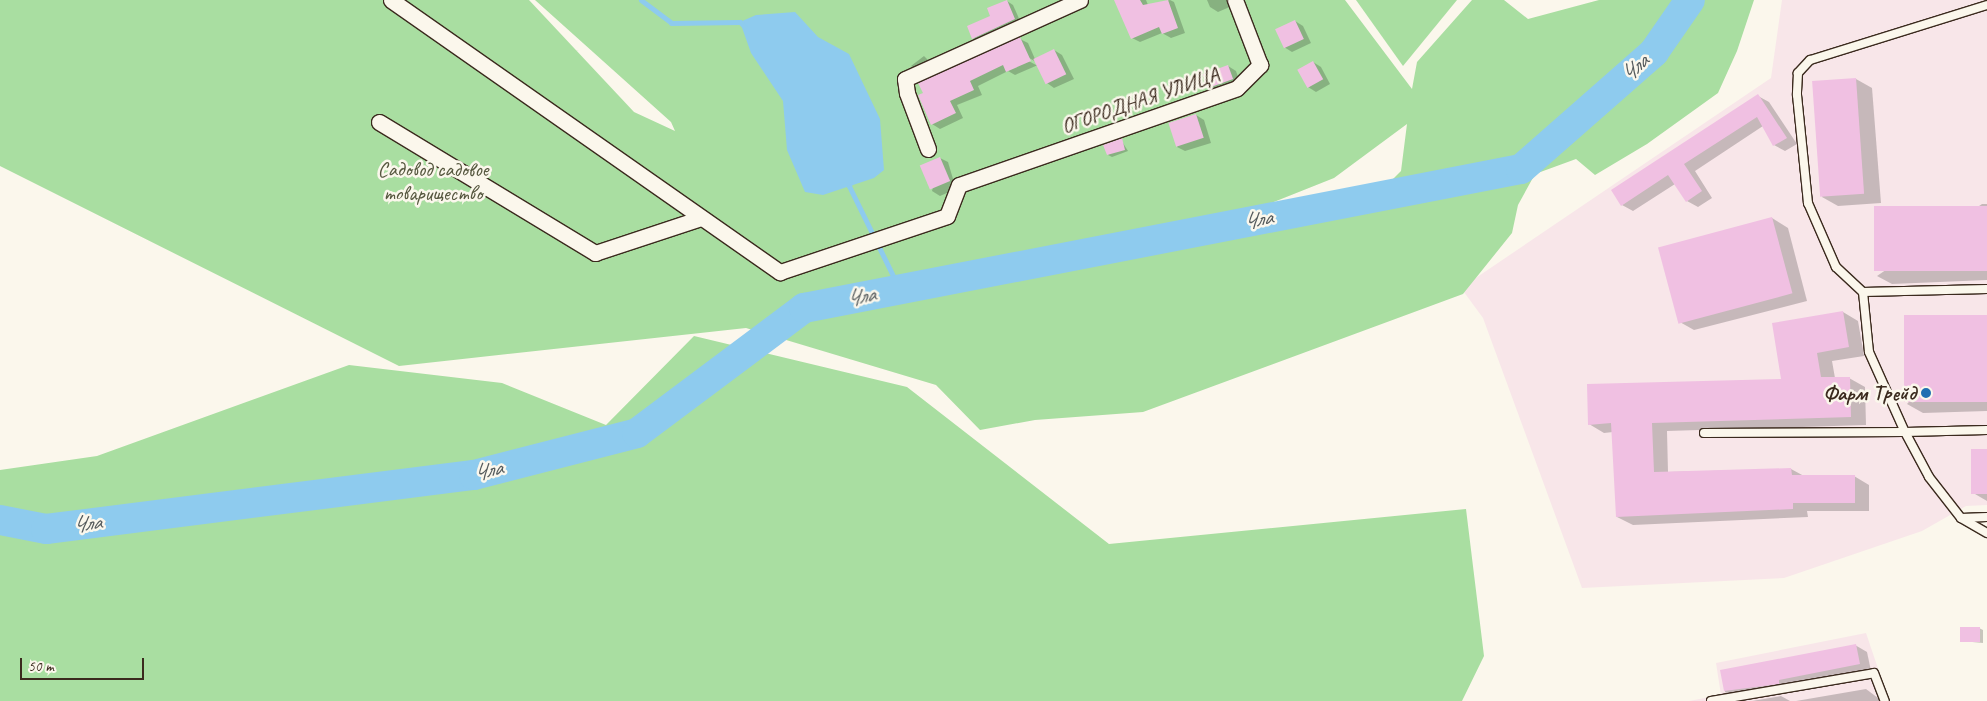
<!DOCTYPE html>
<meta charset="utf-8">
<style>
body{margin:0}
#map{position:relative;width:1987px;height:701px;overflow:hidden;background:#fbf7ec;font-family:Caveat,sans-serif}
div>[style]{position:absolute}
[style*='--x']{left:calc(var(--x)*1px);top:calc(var(--y)*1px);width:calc(var(--w)*1px);rotate:calc(var(--a)*1deg)}
.built>*{inset:0;background:#f8e6e9}
.green>*{inset:0;background:#a9dea1}
.water>*{inset:0;background:#8ecbee}
.shadow>*{inset:0;background:#0003}
.stream>*{height:5px;margin:-2.5px;padding:0 2.5px;transform-origin:2.5px;border-radius:2.5px;background:#8ecbee}
.river>*{height:30px;margin:-15px;padding:0 15px;transform-origin:15px;border-radius:15px;background:#8ecbee}
.building>*{inset:0;background:#f0c0e2;transform-origin:0 0}
.roads{filter:drop-shadow(1px 0 #3b2a1e) drop-shadow(-1px 0 #3b2a1e) drop-shadow(0 1px #3b2a1e) drop-shadow(0 -1px #3b2a1e)}
.lane>*{height:8px;margin:-4px;padding:0 4px;transform-origin:4px;border-radius:4px;background:#fbf7ec}
.street>*{height:15px;margin:-7.5px;padding:0 7.5px;transform-origin:7.5px;border-radius:7.5px;background:#fbf7ec}
.dots>*{width:14px;height:14px;translate:-50% -50%;box-sizing:border-box;border:2px solid #fbf7ec;border-radius:50%}
span{translate:-50% -50%;white-space:nowrap;text-align:center;line-height:1.15;-webkit-text-stroke:5px #fbf7ec;paint-order:stroke}
.street-label{font-size:21px;color:#3b2a1e}
.park-label{font-size:21px;color:#56573f}
.poi-label{font-size:21px;color:#3b2a1e;font-weight:700}
.right{translate:-100% -50%;text-align:right}
.water-label{font-size:22px;color:#545a5c;font-style:italic}
.scale{position:absolute;left:20px;top:658px;width:124px;height:22px;box-sizing:border-box;border:2px solid #3b2a1e;border-top:0;padding-left:6px;font-size:15px;line-height:18px;white-space:nowrap;color:#3b2a1e;-webkit-text-stroke:4px #fbf7ec;paint-order:stroke}
</style>
<div id="map">
<div class="built">
<i style="clip-path:polygon(1782px 0,1987px 0,1987px 505px,1966px 506px,1922px 531px,1784px 578px,1582px 588px,1483px 318px,1461px 288px,1771px 78px)"></i>
<i style="clip-path:polygon(1866px 633px,1889px 701px,1689px 701px,1721px 695px,1716px 663px)"></i>
</div>
<div class="green">
<i style="clip-path:polygon(evenodd,0 0,529px 0,634px 112px,675px 131px,671px 122px,535px 0,1345px 0,1412px 89px,1417px 62px,1472px 0,1504px 0,1528px 19px,1599px 0,1754px 0,1737px 51px,1718px 93px,1647px 144px,1595px 175px,1576px 159px,1535px 174px,1518px 205px,1512px 233px,1463px 294px,1143px 412px,1035px 420px,980px 430px,936px 385px,746px 328px,399px 366px,0 166px,0 0,1407px 124px,1401px 171px,1378px 194px,1359px 187px,1256px 209px,1334px 178px,1407px 124px)"></i>
<i style="clip-path:polygon(1356px 0,1457px 0,1403px 66px)"></i>
<i style="clip-path:polygon(694px 336px,907px 387px,1109px 544px,1466px 509px,1484px 656px,1462px 701px,0 701px,0 470px,97px 456px,349px 365px,502px 383px,606px 425px)"></i>
</div>
<div class="water">
<i style="clip-path:polygon(795px 12px,818px 37px,849px 54px,880px 119px,884px 170px,874px 178px,823px 195px,805px 192px,787px 150px,783px 101px,751px 53px,740px 22px,756px 15px)"></i>
</div>
<div class="shadow">
<i style="clip-path:polygon(1116px 0,1146px 0,1148px 5px,1170px 0,1174px 2px,1185px 33px,1171px 38px,1162px 33px,1140px 42px,1132px 38px)"></i>
<i style="clip-path:polygon(1207px 0,1230px 0,1232px 6px,1218px 12px,1210px 7px)"></i>
<i style="clip-path:polygon(1007px 1px,1013px 5px,1021px 23px,979px 41px,973px 38px)"></i>
<i style="clip-path:polygon(1295px 21px,1303px 26px,1311px 43px,1292px 52px,1284px 47px)"></i>
<i style="clip-path:polygon(evenodd,1020px 39px,1028px 43px,1035px 59px,1054px 50px,1062px 55px,1074px 79px,1054px 88px,1047px 83px,1038px 65px,1015px 75px,1008px 71px,978px 86px,982px 95px,957px 105px,963px 118px,940px 129px,932px 124px,919px 96px,1020px 39px,1026px 56px,1036px 62px,1036px 65px,1025px 59px,1026px 56px)"></i>
<i style="clip-path:polygon(924px 56px,929px 61px,914px 68px,911px 66px)"></i>
<i style="clip-path:polygon(1313px 62px,1321px 67px,1330px 84px,1316px 92px,1308px 87px)"></i>
<i style="clip-path:polygon(1228px 66px,1236px 71px,1240px 83px,1217px 92px,1209px 87px)"></i>
<i style="clip-path:polygon(1856px 79px,1872px 88px,1881px 203px,1838px 206px,1822px 197px)"></i>
<i style="clip-path:polygon(1758px 96px,1769px 102px,1797px 144px,1785px 151px,1774px 145px,1763px 126px,1695px 171px,1712px 198px,1698px 207px,1687px 201px,1675px 184px,1633px 211px,1622px 205px)"></i>
<i style="clip-path:polygon(1196px 115px,1204px 120px,1211px 143px,1185px 151px,1177px 147px)"></i>
<i style="clip-path:polygon(1121px 140px,1128px 151px,1112px 157px,1108px 155px)"></i>
<i style="clip-path:polygon(940px 158px,948px 162px,956px 189px,940px 196px,932px 191px)"></i>
<i style="clip-path:polygon(1982px 204px,1987px 204px,1987px 280px,1892px 284px,1877px 276px)"></i>
<i style="clip-path:polygon(1772px 218px,1788px 228px,1807px 301px,1694px 330px,1678px 321px)"></i>
<i style="clip-path:polygon(1843px 312px,1858px 321px,1864px 356px,1832px 361px,1835px 378px,1849px 378px,1865px 387px,1866px 425px,1667px 431px,1668px 472px,1791px 469px,1804px 476px,1854px 476px,1869px 485px,1869px 511px,1807px 511px,1808px 517px,1633px 525px,1617px 517px,1613px 432px,1604px 433px,1589px 424px,1783px 380px)"></i>
<i style="clip-path:polygon(1987px 316px,1987px 411px,1923px 413px,1907px 404px)"></i>
<i style="clip-path:polygon(1987px 450px,1987px 501px,1975px 494px)"></i>
<i style="clip-path:polygon(1979px 628px,1983px 630px,1983px 643px,1961px 641px)"></i>
<i style="clip-path:polygon(1855px 645px,1867px 652px,1871px 671px,1737px 699px,1725px 692px,1721px 671px)"></i>
<i style="clip-path:polygon(1866px 689px,1882px 701px,1796px 701px)"></i>
<i style="clip-path:polygon(1781px 696px,1790px 701px,1752px 701px)"></i>
</div>
<div class="stream">
<i style="--x:641;--y:0;--w:38;--a:37"></i>
<i style="--x:671;--y:23;--w:69;--a:-0.8"></i>
<i style="--x:740;--y:22;--w:6;--a:45"></i>
<i style="--x:850;--y:182;--w:4;--a:104"></i>
<i style="--x:849;--y:186;--w:116;--a:63.9"></i>
</div>
<div class="river">
<i style="--x:0;--y:520;--w:47;--a:11.1"></i>
<i style="--x:46;--y:529;--w:431;--a:-7.2"></i>
<i style="--x:474;--y:475;--w:168;--a:-14.4"></i>
<i style="--x:637;--y:433;--w:209;--a:-36.8"></i>
<i style="--x:804;--y:308;--w:730;--a:-10.97"></i>
<i style="--x:1521;--y:169;--w:177;--a:-41.3"></i>
<i style="--x:1654;--y:52;--w:63;--a:-55.3"></i>
</div>
<div class="building">
<i style="clip-path:polygon(1007px 0,1015px 19px,972px 39px,967px 26px,990px 16px,987px 8px)"></i>
<i style="clip-path:polygon(1114px 0,1140px 0,1143px 5px,1168px 0,1178px 28px,1162px 34px,1159px 27px,1131px 39px)"></i>
<i style="left:1295px;top:20px;width:21px;height:22px;rotate:65deg"></i>
<i style="clip-path:polygon(1020px 37px,1031px 61px,1006px 72px,1003px 65px,970px 81px,974px 90px,950px 101px,956px 113px,931px 125px,918px 95px,923px 93px,918px 83px)"></i>
<i style="left:1054px;top:49px;width:28px;height:23px;rotate:64deg"></i>
<i style="left:1313px;top:61px;width:21px;height:18px;rotate:61deg"></i>
<i style="left:1228px;top:65px;width:15px;height:27px;rotate:70deg"></i>
<i style="left:1856px;top:78px;width:116px;height:44px;rotate:86deg"></i>
<i style="clip-path:polygon(1758px 94px,1787px 138px,1773px 146px,1757px 117px,1684px 164px,1702px 191px,1686px 202px,1668px 175px,1621px 206px,1611px 190px)"></i>
<i style="left:1196px;top:114px;width:25px;height:29px;rotate:72deg"></i>
<i style="clip-path:polygon(1122px 138px,1125px 150px,1107px 155px,1103px 145px)"></i>
<i style="left:940px;top:157px;width:26px;height:22px;rotate:67deg"></i>
<i style="left:1987px;top:206px;width:65px;height:113px;rotate:90deg"></i>
<i style="left:1772px;top:217px;width:79px;height:118px;rotate:75deg"></i>
<i style="clip-path:polygon(1843px 311px,1849px 347px,1817px 353px,1821px 377px,1850px 377px,1851px 417px,1652px 423px,1654px 472px,1791px 468px,1792px 475px,1855px 475px,1855px 503px,1793px 503px,1793px 509px,1616px 517px,1611px 423px,1588px 425px,1587px 384px,1781px 379px,1772px 323px)"></i>
<i style="left:1987px;top:315px;width:87px;height:83px;rotate:90deg"></i>
<i style="left:1987px;top:449px;width:45px;height:16px;rotate:90deg"></i>
<i style="left:1960px;top:627px;width:20px;height:15px"></i>
<i style="clip-path:polygon(1856px 644px,1860px 664px,1779px 680px,1779px 684px,1724px 691px,1720px 670px)"></i>
</div>
<div class="roads">
<div class="lane">
<i style="--x:1987;--y:5;--w:185;--a:162.7"></i>
<i style="--x:1810;--y:60;--w:18;--a:133"></i>
<i style="--x:1798;--y:73;--w:22;--a:93"></i>
<i style="--x:1797;--y:95;--w:109;--a:84.2"></i>
<i style="--x:1808;--y:203;--w:70;--a:66.4"></i>
<i style="--x:1836;--y:267;--w:37;--a:43"></i>
<i style="--x:1863;--y:292;--w:60;--a:84.3"></i>
<i style="--x:1869;--y:352;--w:88;--a:65.8"></i>
<i style="--x:1905;--y:432;--w:82;--a:-1.4"></i>
<i style="--x:1863;--y:292;--w:124;--a:-1.4"></i>
<i style="--x:1704;--y:433;--w:201;--a:-0.3"></i>
<i style="--x:1905;--y:432;--w:51;--a:61.9"></i>
<i style="--x:1929;--y:477;--w:52;--a:52"></i>
<i style="--x:1987;--y:517;--w:26;--a:178"></i>
<i style="--x:1961;--y:518;--w:30;--a:30"></i>
<i style="--x:1711;--y:701;--w:165;--a:-9.7"></i>
<i style="--x:1874;--y:673;--w:30;--a:69"></i>
</div>
<div class="street">
<i style="--x:391;--y:0;--w:475;--a:35"></i>
<i style="--x:780;--y:272;--w:176;--a:-18.5"></i>
<i style="--x:947;--y:216;--w:33;--a:-69"></i>
<i style="--x:959;--y:185;--w:294;--a:-19.2"></i>
<i style="--x:1237;--y:88;--w:33;--a:-45"></i>
<i style="--x:1260;--y:65;--w:70;--a:-111"></i>
<i style="--x:379;--y:122;--w:253;--a:31.2"></i>
<i style="--x:595;--y:253;--w:112;--a:-18.3"></i>
<i style="--x:928;--y:149;--w:60;--a:-110.6"></i>
<i style="--x:907;--y:93;--w:14;--a:-98"></i>
<i style="--x:905;--y:79;--w:192;--a:-24.3"></i>
</div>
</div>
<div class="dots">
<i style="left:1926px;top:393px;background:#1f6fb2"></i>
</div>
<div class="street-label">
<span style="left:1140px;top:100px;rotate:-19deg">ОГОРОДНАЯ УЛИЦА</span>
</div>
<div class="park-label">
<span style="left:433px;top:181px">Садовод садовое<br>товарищество</span>
</div>
<div class="poi-label">
<span class="right" style="left:1916px;top:393px">Фарм Трейд</span>
</div>
<div class="water-label">
<span style="left:1635px;top:68px;rotate:-42deg">Чла</span>
<span style="left:1258px;top:220px;rotate:-11deg">Чла</span>
<span style="left:861px;top:297px;rotate:-11deg">Чла</span>
<span style="left:488px;top:471px;rotate:-13deg">Чла</span>
<span style="left:87px;top:524px;rotate:-7deg">Чла</span>
</div>
<div class="scale">50 m</div>
</div>
